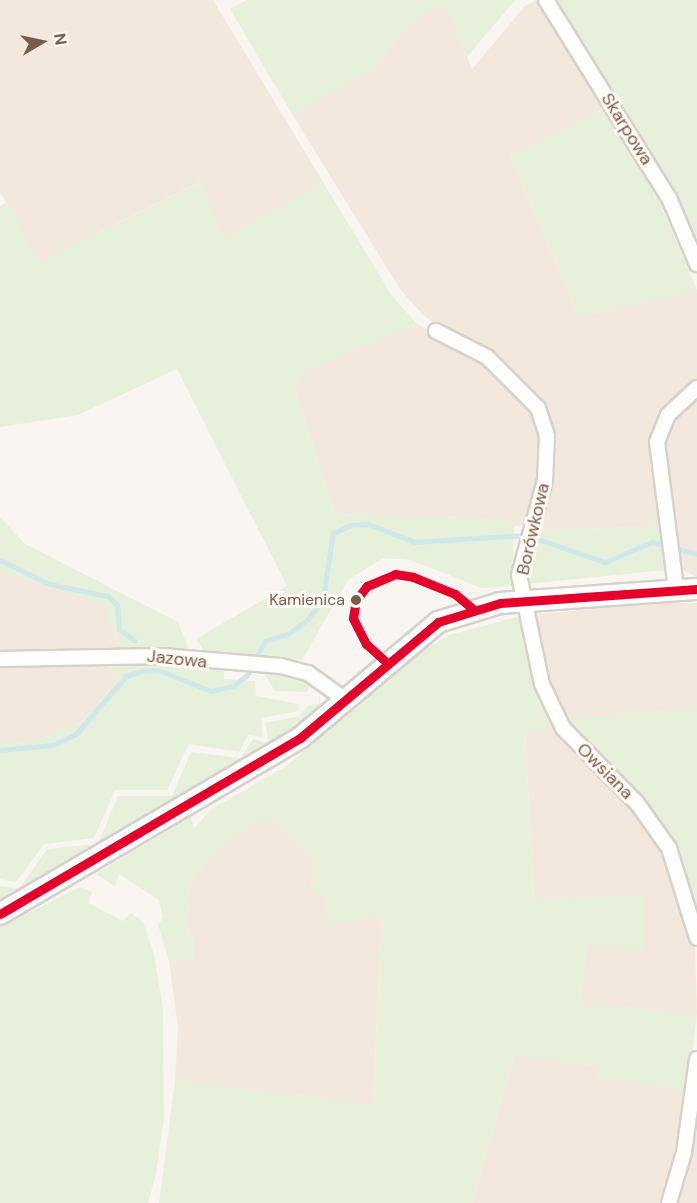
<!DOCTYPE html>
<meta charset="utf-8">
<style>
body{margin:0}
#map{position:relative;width:697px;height:1203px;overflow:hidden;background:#f9f5f0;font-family:"DM Sans",sans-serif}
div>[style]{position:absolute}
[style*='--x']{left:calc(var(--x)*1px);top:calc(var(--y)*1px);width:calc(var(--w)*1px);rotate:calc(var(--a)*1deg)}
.residential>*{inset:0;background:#f2e8de}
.green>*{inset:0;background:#e7f0db}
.stream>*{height:5px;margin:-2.5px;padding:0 2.5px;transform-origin:2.5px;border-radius:2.5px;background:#d0e8ea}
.roads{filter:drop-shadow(2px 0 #d7d1cb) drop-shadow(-2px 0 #d7d1cb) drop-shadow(0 2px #d7d1cb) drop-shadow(0 -2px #d7d1cb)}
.street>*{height:14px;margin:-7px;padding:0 7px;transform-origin:7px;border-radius:7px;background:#fefefd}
.secondary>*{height:20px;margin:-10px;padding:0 10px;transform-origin:10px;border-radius:10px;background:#fefefd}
.bus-1>*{height:9px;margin:-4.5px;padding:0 4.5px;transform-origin:4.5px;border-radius:4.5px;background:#e4002b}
.dots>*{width:16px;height:16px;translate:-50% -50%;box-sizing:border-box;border:3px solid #fffaf3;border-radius:50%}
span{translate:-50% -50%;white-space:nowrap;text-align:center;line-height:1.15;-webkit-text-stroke:6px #fffaf3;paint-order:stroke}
.bus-label{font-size:16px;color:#7a5c4d}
.right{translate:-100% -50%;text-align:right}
.street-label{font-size:18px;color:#7a5c4d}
.north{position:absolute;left:12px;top:12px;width:60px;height:60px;-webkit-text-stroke:4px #fffaf3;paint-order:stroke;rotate:81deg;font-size:16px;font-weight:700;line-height:24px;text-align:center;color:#7a5c4d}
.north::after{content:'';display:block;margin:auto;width:21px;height:27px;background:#7a5c4d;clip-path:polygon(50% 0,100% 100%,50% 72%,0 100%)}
</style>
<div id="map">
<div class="residential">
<i style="clip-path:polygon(0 0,213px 0,323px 182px,224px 239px,200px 182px,38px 263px,0 192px)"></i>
<i style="clip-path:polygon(536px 0,605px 108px,510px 156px,579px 317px,697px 290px,697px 378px,658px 416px,651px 463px,659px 517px,643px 527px,544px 530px,539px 524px,548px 489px,540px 406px,423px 315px,400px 289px,292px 114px,374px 69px,406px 27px,444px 1px,472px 69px,525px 6px)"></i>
<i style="clip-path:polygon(417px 324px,502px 374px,540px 421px,542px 477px,528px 525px,514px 526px,504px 519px,335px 514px,295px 390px,304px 371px)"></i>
<i style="clip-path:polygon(697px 401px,697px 577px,683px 570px,664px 447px,678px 415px)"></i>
<i style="clip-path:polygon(0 571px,105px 605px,118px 649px,0 655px)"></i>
<i style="clip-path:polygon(655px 603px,697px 603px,697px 708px,563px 720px,546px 686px,533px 615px)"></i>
<i style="clip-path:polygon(105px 660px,118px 681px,80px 723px,26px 744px,0 741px,0 663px)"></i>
<i style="clip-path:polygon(556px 725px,636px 808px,663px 843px,695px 945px,697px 1014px,580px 1003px,586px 947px,643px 897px,534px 899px,525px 732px)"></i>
<i style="clip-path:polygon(272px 819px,315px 860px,311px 891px,382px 915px,373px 1104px,175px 1081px,178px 1028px,169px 961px,192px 959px,194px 942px,186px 926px,189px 886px,210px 855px,236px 835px,257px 820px)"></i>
<i style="clip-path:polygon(514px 1055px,597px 1066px,596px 1076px,688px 1091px,662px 1203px,472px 1203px)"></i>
<i style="clip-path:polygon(697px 1087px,697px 1203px,673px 1203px)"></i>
</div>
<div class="green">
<i style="clip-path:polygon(247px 0,515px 0,467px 57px,443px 2px,406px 27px,374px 69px,292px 114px,230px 9px)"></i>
<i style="clip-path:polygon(555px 0,697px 0,697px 237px,671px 185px)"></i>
<i style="clip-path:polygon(605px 108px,661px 206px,697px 290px,579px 317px,510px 156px)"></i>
<i style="clip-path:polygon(201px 182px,224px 239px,323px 182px,392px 296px,417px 324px,304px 371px,295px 390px,335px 514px,504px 519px,514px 526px,512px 586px,482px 588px,410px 560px,383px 558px,348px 580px,302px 660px,205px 652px,196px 639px,287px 586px,177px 369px,78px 415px,0 427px,0 206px,9px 201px,38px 263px)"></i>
<i style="clip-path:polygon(0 517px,25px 544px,178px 622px,189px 650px,118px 649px,104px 605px,0 571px)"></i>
<i style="clip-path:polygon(659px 517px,665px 570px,527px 584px,539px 524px,544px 530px,643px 527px)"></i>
<i style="clip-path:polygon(518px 617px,556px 725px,525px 733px,534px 899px,643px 896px,643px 950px,586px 947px,580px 1003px,697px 1014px,688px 1091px,596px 1076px,597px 1066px,514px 1055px,472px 1203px,159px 1203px,175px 1081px,373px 1104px,382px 915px,327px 925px,324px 897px,311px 891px,315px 860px,272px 819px,257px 820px,236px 835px,210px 855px,189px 886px,186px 926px,194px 942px,192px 959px,169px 961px,158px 925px,163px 918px,159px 900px,119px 874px,115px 886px,96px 874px,191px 817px,194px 829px,211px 809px,285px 767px,419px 653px,449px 635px)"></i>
<i style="clip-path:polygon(105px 660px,224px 671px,224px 679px,255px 681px,256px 696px,299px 704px,298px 711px,261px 718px,263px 737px,248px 735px,239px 752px,189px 744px,167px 790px,115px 790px,94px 838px,44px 844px,16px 882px,0 879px,0 741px,26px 744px,80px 723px,118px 681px)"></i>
<i style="clip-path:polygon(264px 673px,294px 676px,311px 684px,307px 692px,275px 691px)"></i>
<i style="clip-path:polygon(319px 690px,320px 709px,292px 731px,0 903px,0 886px,19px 889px,47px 849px,98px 844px,118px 796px,172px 796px,191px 752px,241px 758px,253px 739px,269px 743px,265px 723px,299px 716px,309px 705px,319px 704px)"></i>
<i style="clip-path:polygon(697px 708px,697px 911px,671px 842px,563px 720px)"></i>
<i style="clip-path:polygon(80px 887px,92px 892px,89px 903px,123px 921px,131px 913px,143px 922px,154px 954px,163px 1009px,164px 1118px,156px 1174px,148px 1203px,0 1203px,0 927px)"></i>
</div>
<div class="stream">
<i style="--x:0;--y:560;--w:55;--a:26.1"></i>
<i style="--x:49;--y:584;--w:60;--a:11.5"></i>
<i style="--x:108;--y:596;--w:13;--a:45"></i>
<i style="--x:117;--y:605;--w:24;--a:85"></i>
<i style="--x:119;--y:629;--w:19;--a:36"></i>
<i style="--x:0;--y:750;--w:53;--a:-5.4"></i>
<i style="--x:53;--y:745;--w:25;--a:-26"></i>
<i style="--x:76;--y:734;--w:77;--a:-49.2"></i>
<i style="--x:126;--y:676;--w:16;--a:-18"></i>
<i style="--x:141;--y:671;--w:17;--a:-3"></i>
<i style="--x:158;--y:670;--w:57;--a:21.6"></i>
<i style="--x:211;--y:691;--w:23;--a:-13"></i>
<i style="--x:233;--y:686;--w:18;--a:-38"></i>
<i style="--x:247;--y:675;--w:38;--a:-62"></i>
<i style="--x:265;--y:641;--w:24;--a:-17"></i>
<i style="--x:288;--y:634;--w:25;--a:-37"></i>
<i style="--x:308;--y:619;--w:26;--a:-54"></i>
<i style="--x:323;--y:598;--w:66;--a:-81.3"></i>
<i style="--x:333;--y:533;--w:20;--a:-24"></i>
<i style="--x:351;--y:525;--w:17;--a:-3"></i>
<i style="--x:368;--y:524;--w:50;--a:21"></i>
<i style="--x:415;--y:542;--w:111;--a:-3.6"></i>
<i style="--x:526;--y:535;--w:83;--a:18.9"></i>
<i style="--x:605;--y:562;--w:51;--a:-23.1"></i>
<i style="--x:652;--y:542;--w:47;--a:14.9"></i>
</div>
<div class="roads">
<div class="street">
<i style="--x:546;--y:0;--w:233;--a:58.2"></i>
<i style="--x:669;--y:198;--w:72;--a:67"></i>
<i style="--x:436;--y:331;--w:57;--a:27"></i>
<i style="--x:487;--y:357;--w:72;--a:45"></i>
<i style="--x:538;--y:408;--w:29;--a:72"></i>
<i style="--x:547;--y:436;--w:44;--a:92.6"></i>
<i style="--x:545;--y:480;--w:98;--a:105.3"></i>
<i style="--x:519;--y:575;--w:111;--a:78.1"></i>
<i style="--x:542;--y:684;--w:49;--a:64.5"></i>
<i style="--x:563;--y:728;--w:105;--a:45.4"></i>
<i style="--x:637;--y:803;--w:55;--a:54.6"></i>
<i style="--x:669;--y:848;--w:94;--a:72.7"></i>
<i style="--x:676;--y:588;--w:147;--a:-97.4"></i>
<i style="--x:657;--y:442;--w:29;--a:-68"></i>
<i style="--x:668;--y:415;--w:40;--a:-43"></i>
<i style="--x:0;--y:659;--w:162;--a:-1.1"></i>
<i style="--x:162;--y:656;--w:119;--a:4.8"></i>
<i style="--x:281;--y:666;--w:28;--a:15"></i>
<i style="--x:308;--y:673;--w:44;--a:35.8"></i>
<i style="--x:669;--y:1203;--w:53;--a:-73.6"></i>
<i style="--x:684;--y:1152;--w:94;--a:-82"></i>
</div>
<div class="secondary">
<i style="--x:0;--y:914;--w:348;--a:-30.4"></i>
<i style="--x:300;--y:738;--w:180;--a:-40"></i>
<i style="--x:438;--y:622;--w:65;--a:-17"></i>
<i style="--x:500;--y:603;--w:197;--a:-4.1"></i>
</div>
</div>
<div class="bus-1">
<i style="--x:385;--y:661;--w:25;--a:-138"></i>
<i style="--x:366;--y:644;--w:29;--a:-117"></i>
<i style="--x:353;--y:618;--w:18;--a:-81"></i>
<i style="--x:356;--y:600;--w:18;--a:-52"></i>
<i style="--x:367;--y:586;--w:30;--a:-23"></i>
<i style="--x:395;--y:574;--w:18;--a:9"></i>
<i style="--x:413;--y:577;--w:45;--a:22"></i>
<i style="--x:455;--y:594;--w:23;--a:40"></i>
<i style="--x:0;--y:914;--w:348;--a:-30.4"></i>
<i style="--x:300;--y:738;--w:180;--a:-40"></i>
<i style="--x:438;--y:622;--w:65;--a:-17"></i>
<i style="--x:500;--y:603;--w:197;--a:-4.1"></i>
</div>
<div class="dots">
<i style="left:356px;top:600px;background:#7a5c4d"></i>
</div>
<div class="bus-label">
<span class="right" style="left:345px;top:600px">Kamienica</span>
</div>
<div class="street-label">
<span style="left:627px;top:129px;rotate:58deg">Skarpowa</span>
<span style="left:533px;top:529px;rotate:-77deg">Borówkowa</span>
<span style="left:177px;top:659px;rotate:6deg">Jazowa</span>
<span style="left:605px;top:771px;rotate:45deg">Owsiana</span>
</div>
<div class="north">N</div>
</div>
